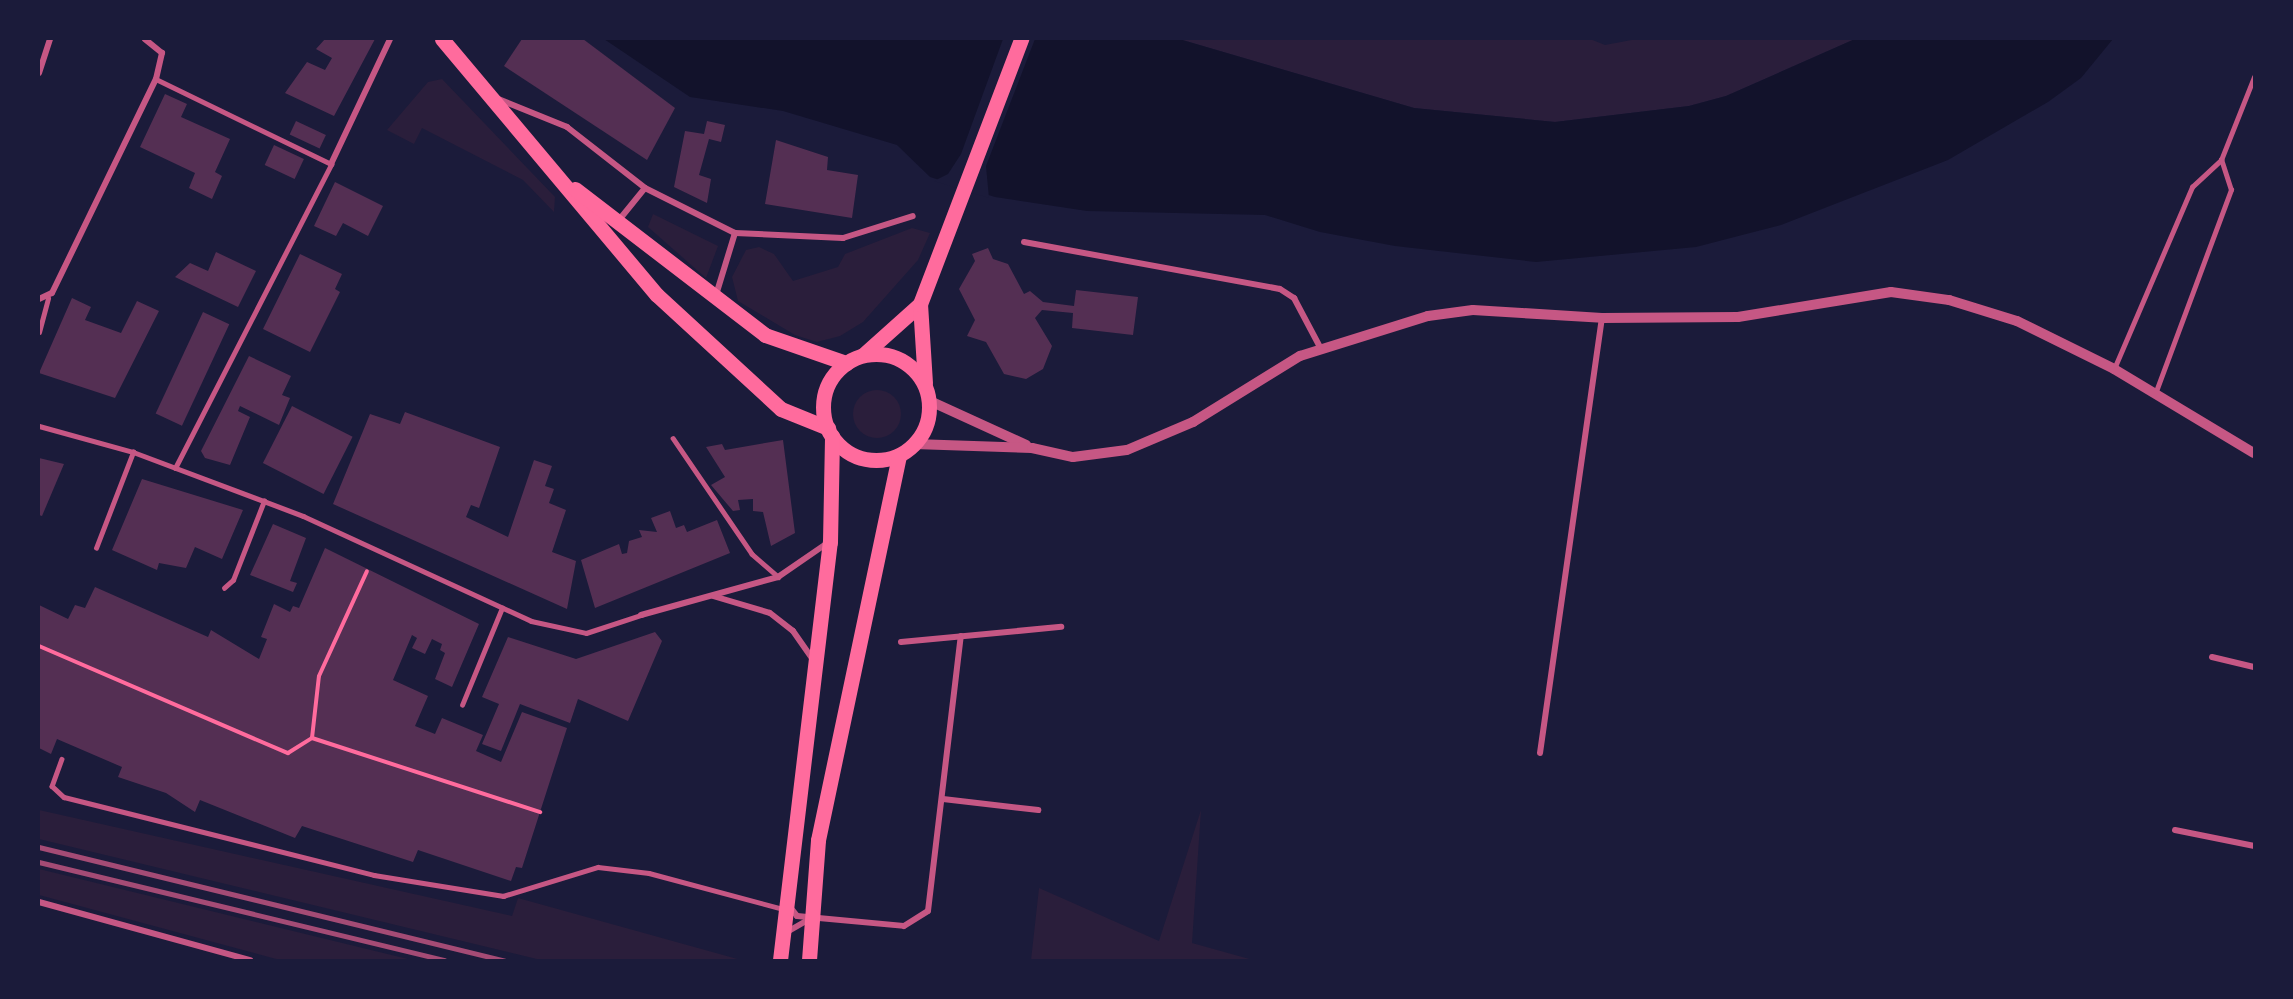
<!DOCTYPE html>
<style>
body{margin:0}
#map{position:relative;width:2293px;height:999px;overflow:hidden;background:#1b1b3a;font-family:Montserrat,sans-serif}
div>[style]{position:absolute}
[style*='--x']{left:calc(var(--x)*1px);top:calc(var(--y)*1px);width:calc(var(--w)*1px);rotate:calc(var(--a)*1deg)}
.green>*{inset:0;background:#2a1e3b}
.round{border-radius:50%}
.water>*{inset:0;background:#12122b}
.pier>*{inset:0;background:#1b1b3a}
.building>*{inset:0;background:#542f53;transform-origin:0 0}
.path>*{height:4px;margin:-2px;padding:0 2px;transform-origin:2px;border-radius:2px;background:#ff6b9d}
.service>*{height:4.5px;margin:-2.25px;padding:0 2.25px;transform-origin:2.25px;border-radius:2.25px;background:#c65784}
.pedestrian>*{height:5px;margin:-2.5px;padding:0 2.5px;transform-origin:2.5px;border-radius:2.5px;background:#c65784}
.minor>*{height:6px;margin:-3px;padding:0 3px;transform-origin:3px;border-radius:3px;background:#c65784}
.tertiary>*{height:10px;margin:-5px;padding:0 5px;transform-origin:5px;border-radius:5px;background:#c65784}
.primary>*{height:15px;margin:-7.5px;padding:0 7.5px;transform-origin:7.5px;border-radius:7.5px;background:#ff6b9d}
.primary>.ring{margin:-7.5px;padding:0;box-sizing:content-box;background:none;border:15px solid #ff6b9d;border-radius:50%}
.rail>*{height:4.5px;margin:-2.25px;padding:0 2.25px;transform-origin:2.25px;border-radius:2.25px;background:#a44b75}
span{translate:-50% -50%;white-space:nowrap;text-align:center;line-height:1.15;-webkit-text-stroke:4.5px #1b1b3a;paint-order:stroke}
.frame{position:absolute;inset:0;border:40px solid #1b1b3a;pointer-events:none}
</style>
<div id="map">
<div class="green">
<i style="clip-path:polygon(1179px 39px,1590px 39px,1605px 45px,1637px 39px,1855px 39px,1726px 96px,1689px 106px,1555px 122px,1414px 108px)"></i>
<i style="clip-path:polygon(442px 79px,555px 197px,554px 212px,523px 180px,422px 128px,414px 144px,387px 130px,428px 82px)"></i>
<i style="clip-path:polygon(653px 214px,718px 246px,706px 278px,648px 227px)"></i>
<i style="clip-path:polygon(912px 228px,930px 233px,918px 260px,863px 322px,840px 336px,817px 342px,795px 335px,738px 301px,732px 277px,746px 250px,759px 247px,774px 254px,793px 281px,838px 267px,845px 254px)"></i>
<i class="round" style="left:853px;top:390px;width:48px;height:48px"></i>
<i style="clip-path:polygon(39px 810px,512px 916px,518px 898px,741px 960px,541px 960px,39px 839px)"></i>
<i style="clip-path:polygon(1201px 810px,1192px 943px,1253px 960px,1031px 960px,1039px 888px,1159px 941px)"></i>
<i style="clip-path:polygon(39px 869px,412px 960px,280px 960px,39px 895px)"></i>
</div>
<div class="water">
<i style="clip-path:polygon(604px 39px,1179px 39px,1414px 108px,1555px 122px,1689px 106px,1726px 96px,1855px 39px,2113px 39px,2081px 78px,2048px 102px,1948px 160px,1781px 225px,1696px 247px,1536px 262px,1395px 246px,1320px 232px,1265px 215px,1087px 211px,995px 197px,930px 177px,897px 145px,783px 111px,690px 97px)"></i>
</div>
<div class="pier">
<i style="clip-path:polygon(1003px 39px,1035px 39px,986px 166px,989px 198px,934px 181px,948px 174px,961px 154px)"></i>
</div>
<div class="building">
<i style="clip-path:polygon(325px 39px,375px 39px,334px 116px,285px 93px,307px 62px,325px 70px,332px 58px,316px 49px)"></i>
<i style="clip-path:polygon(522px 39px,583px 39px,675px 108px,647px 160px,504px 66px)"></i>
<i style="clip-path:polygon(165px 94px,187px 104px,181px 117px,230px 139px,215px 172px,222px 176px,212px 199px,189px 188px,195px 173px,140px 147px)"></i>
<i style="left:296px;top:121px;width:33px;height:15px;rotate:25deg"></i>
<i style="clip-path:polygon(707px 121px,725px 125px,721px 142px,709px 139px,699px 175px,711px 179px,707px 203px,674px 187px,685px 131px,704px 134px)"></i>
<i style="clip-path:polygon(776px 140px,828px 157px,827px 170px,858px 175px,852px 218px,765px 204px)"></i>
<i style="left:274px;top:145px;width:33px;height:22px;rotate:25deg"></i>
<i style="clip-path:polygon(335px 182px,383px 206px,368px 236px,343px 223px,336px 236px,314px 226px)"></i>
<i style="clip-path:polygon(988px 248px,993px 259px,1008px 264px,1024px 294px,1030px 291px,1043px 302px,1074px 306px,1076px 290px,1138px 297px,1133px 335px,1072px 328px,1073px 313px,1042px 310px,1035px 318px,1052px 346px,1043px 369px,1026px 379px,1004px 374px,986px 342px,967px 336px,975px 320px,959px 289px,975px 261px,972px 254px)"></i>
<i style="clip-path:polygon(216px 252px,256px 271px,238px 307px,175px 277px,190px 263px,208px 271px)"></i>
<i style="clip-path:polygon(300px 254px,342px 274px,335px 289px,340px 292px,310px 352px,263px 329px)"></i>
<i style="clip-path:polygon(72px 298px,91px 307px,85px 320px,121px 333px,137px 301px,159px 311px,115px 398px,39px 373px)"></i>
<i style="left:203px;top:312px;width:29px;height:112px;rotate:25deg"></i>
<i style="clip-path:polygon(249px 356px,291px 376px,282px 395px,290px 398px,279px 425px,240px 406px,238px 411px,250px 417px,230px 465px,205px 458px,201px 451px)"></i>
<i style="left:292px;top:406px;width:68px;height:64px;rotate:27deg"></i>
<i style="clip-path:polygon(405px 412px,500px 447px,479px 508px,471px 505px,466px 517px,508px 537px,534px 460px,552px 466px,545px 486px,554px 489px,549px 503px,566px 510px,552px 552px,576px 561px,567px 609px,333px 504px,370px 414px,400px 424px)"></i>
<i style="clip-path:polygon(783px 440px,795px 533px,771px 546px,763px 512px,753px 511px,753px 499px,738px 500px,740px 510px,733px 511px,711px 485px,725px 477px,706px 447px,722px 444px,725px 450px)"></i>
<i style="clip-path:polygon(39px 458px,64px 464px,42px 516px,39px 515px)"></i>
<i style="clip-path:polygon(142px 479px,243px 510px,222px 559px,195px 547px,186px 568px,159px 563px,157px 570px,112px 550px)"></i>
<i style="clip-path:polygon(670px 511px,676px 528px,684px 525px,687px 532px,717px 520px,730px 553px,595px 608px,581px 560px,619px 544px,622px 554px,627px 553px,629px 541px,642px 537px,639px 530px,657px 532px,651px 518px)"></i>
<i style="clip-path:polygon(273px 524px,306px 538px,290px 581px,297px 583px,293px 592px,250px 575px)"></i>
<i style="clip-path:polygon(325px 548px,479px 624px,452px 687px,435px 679px,445px 653px,440px 650px,442px 644px,432px 639px,425px 654px,412px 648px,417px 638px,412px 635px,393px 680px,428px 696px,415px 726px,435px 734px,442px 718px,483px 735px,476px 751px,501px 762px,522px 712px,567px 728px,522px 868px,516px 867px,511px 881px,418px 850px,413px 862px,302px 826px,295px 838px,200px 800px,195px 812px,166px 793px,118px 777px,122px 767px,57px 739px,51px 754px,39px 748px,39px 605px,68px 619px,75px 605px,85px 608px,95px 587px,208px 637px,211px 630px,259px 659px,267px 639px,261px 637px,274px 604px,290px 612px,293px 606px,299px 608px)"></i>
<i style="clip-path:polygon(655px 632px,662px 641px,628px 721px,578px 699px,570px 723px,520px 704px,501px 751px,482px 744px,499px 704px,482px 697px,508px 637px,576px 659px)"></i>
</div>
<div class="path">
<i style="--x:39;--y:646;--w:271;--a:23.3"></i>
<i style="--x:288;--y:753;--w:28;--a:-32"></i>
<i style="--x:312;--y:738;--w:62;--a:-83.6"></i>
<i style="--x:319;--y:676;--w:115;--a:-65.4"></i>
<i style="--x:312;--y:738;--w:240;--a:18"></i>
</div>
<div class="service">
<i style="--x:156;--y:79;--w:195;--a:25.9"></i>
<i style="--x:2114;--y:369;--w:198;--a:-66.8"></i>
<i style="--x:2192;--y:187;--w:40;--a:-43"></i>
<i style="--x:2221;--y:160;--w:89;--a:-68.3"></i>
<i style="--x:2155;--y:394;--w:218;--a:-69.6"></i>
<i style="--x:2231;--y:190;--w:32;--a:-108"></i>
<i style="--x:673;--y:438;--w:140;--a:55.7"></i>
<i style="--x:752;--y:554;--w:35;--a:41"></i>
<i style="--x:96;--y:548;--w:103;--a:-68.9"></i>
<i style="--x:224;--y:588;--w:12;--a:-42"></i>
<i style="--x:233;--y:580;--w:85;--a:-68.6"></i>
<i style="--x:462;--y:705;--w:105;--a:-67.6"></i>
<i style="--x:62;--y:759;--w:29;--a:110"></i>
<i style="--x:52;--y:786;--w:16;--a:43"></i>
<i style="--x:64;--y:797;--w:320;--a:14.1"></i>
<i style="--x:374;--y:875;--w:131;--a:9.2"></i>
<i style="--x:503;--y:896;--w:99;--a:-17"></i>
<i style="--x:598;--y:867;--w:51;--a:6.7"></i>
<i style="--x:649;--y:873;--w:139;--a:15"></i>
</div>
<div class="pedestrian">
<i style="--x:39;--y:332;--w:35;--a:-75"></i>
<i style="--x:39;--y:426;--w:98;--a:15.5"></i>
<i style="--x:133;--y:452;--w:182;--a:20.6"></i>
<i style="--x:303;--y:516;--w:251;--a:24.7"></i>
<i style="--x:531;--y:621;--w:56;--a:12.3"></i>
<i style="--x:586;--y:633;--w:58;--a:-18.1"></i>
<i style="--x:175;--y:468;--w:342;--a:-62.8"></i>
</div>
<div class="minor">
<i style="--x:39;--y:73;--w:36;--a:-72"></i>
<i style="--x:496;--y:98;--w:77;--a:22.2"></i>
<i style="--x:567;--y:127;--w:99;--a:38"></i>
<i style="--x:645;--y:188;--w:101;--a:26.6"></i>
<i style="--x:735;--y:233;--w:108;--a:2.7"></i>
<i style="--x:843;--y:238;--w:73;--a:-17.4"></i>
<i style="--x:331;--y:164;--w:138;--a:-64.7"></i>
<i style="--x:619;--y:220;--w:41;--a:-50.9"></i>
<i style="--x:1024;--y:242;--w:260;--a:10.4"></i>
<i style="--x:1280;--y:289;--w:17;--a:33"></i>
<i style="--x:1294;--y:298;--w:58;--a:62.1"></i>
<i style="--x:716;--y:295;--w:65;--a:-73"></i>
<i style="--x:39;--y:299;--w:14;--a:-25"></i>
<i style="--x:52;--y:293;--w:238;--a:-64.1"></i>
<i style="--x:156;--y:79;--w:27;--a:-77"></i>
<i style="--x:162;--y:53;--w:22;--a:-141"></i>
<i style="--x:713;--y:596;--w:59;--a:16.6"></i>
<i style="--x:770;--y:613;--w:29;--a:38"></i>
<i style="--x:793;--y:631;--w:35;--a:55"></i>
<i style="--x:641;--y:615;--w:142;--a:-15.5"></i>
<i style="--x:778;--y:577;--w:58;--a:-34.5"></i>
<i style="--x:901;--y:642;--w:161;--a:-5.4"></i>
<i style="--x:2212;--y:657;--w:43;--a:13.4"></i>
<i style="--x:1540;--y:753;--w:439;--a:-81.9"></i>
<i style="--x:943;--y:799;--w:96;--a:6.6"></i>
<i style="--x:2175;--y:830;--w:81;--a:11.4"></i>
<i style="--x:39;--y:902;--w:219;--a:15.4"></i>
<i style="--x:790;--y:907;--w:11;--a:52"></i>
<i style="--x:797;--y:916;--w:107;--a:5.3"></i>
<i style="--x:904;--y:926;--w:28;--a:-32"></i>
<i style="--x:928;--y:911;--w:277;--a:-83.2"></i>
<i style="--x:787;--y:932;--w:24;--a:-30"></i>
</div>
<div class="tertiary">
<i style="--x:930;--y:401;--w:106;--a:24.6"></i>
<i style="--x:914;--y:444;--w:118;--a:1.9"></i>
<i style="--x:1032;--y:448;--w:42;--a:12.4"></i>
<i style="--x:1073;--y:457;--w:54;--a:-7.4"></i>
<i style="--x:1127;--y:450;--w:72;--a:-23"></i>
<i style="--x:1193;--y:422;--w:126;--a:-31.7"></i>
<i style="--x:1300;--y:356;--w:134;--a:-17.4"></i>
<i style="--x:1428;--y:316;--w:45;--a:-7.6"></i>
<i style="--x:1473;--y:310;--w:129;--a:3.5"></i>
<i style="--x:1602;--y:318;--w:136;--a:-0.4"></i>
<i style="--x:1738;--y:317;--w:155;--a:-9.3"></i>
<i style="--x:1891;--y:292;--w:59;--a:7.9"></i>
<i style="--x:1949;--y:300;--w:71;--a:17.2"></i>
<i style="--x:2017;--y:321;--w:108;--a:26.3"></i>
<i style="--x:2114;--y:369;--w:163;--a:31"></i>
</div>
<div class="primary">
<i style="--x:442;--y:39;--w:334;--a:50"></i>
<i style="--x:657;--y:295;--w:168;--a:42.6"></i>
<i style="--x:781;--y:409;--w:51;--a:22"></i>
<i style="--x:575;--y:189;--w:240;--a:37.5"></i>
<i style="--x:765;--y:335;--w:86;--a:19.1"></i>
<i class="ring" style="left:823px;top:354px;width:91px;height:91px"></i>
<i style="--x:863;--y:355;--w:76;--a:-41.8"></i>
<i style="--x:925;--y:383;--w:79;--a:-93.6"></i>
<i style="--x:920;--y:304;--w:284;--a:-69.1"></i>
<i style="--x:780;--y:960;--w:421;--a:-83.2"></i>
<i style="--x:830;--y:542;--w:106;--a:-88.9"></i>
<i style="--x:809;--y:960;--w:120;--a:-85.7"></i>
<i style="--x:818;--y:840;--w:393;--a:-78.1"></i>
</div>
<div class="rail">
<i style="--x:39;--y:847;--w:479;--a:13.7"></i>
<i style="--x:39;--y:862;--w:417;--a:13.6"></i>
</div>
<div class="frame"></div>
</div>
